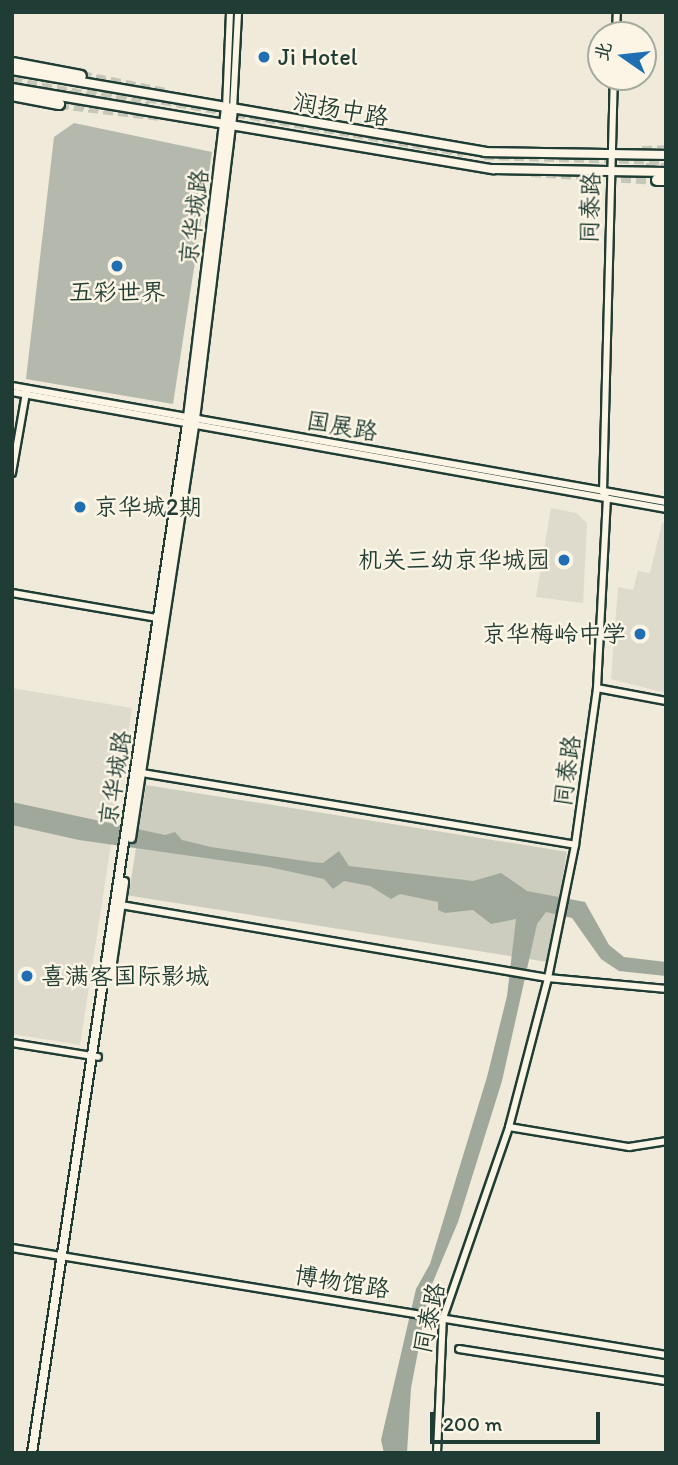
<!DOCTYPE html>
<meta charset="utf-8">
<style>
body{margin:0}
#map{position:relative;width:678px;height:1465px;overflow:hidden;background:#efeada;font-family:Itim,"LXGW WenKai TC",sans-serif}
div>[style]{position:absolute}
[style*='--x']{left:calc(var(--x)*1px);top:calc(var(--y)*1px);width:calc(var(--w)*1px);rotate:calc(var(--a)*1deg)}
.built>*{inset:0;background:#dedbcc}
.green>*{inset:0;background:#cccdbf;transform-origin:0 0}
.water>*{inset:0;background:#9fa89a}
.building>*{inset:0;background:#b5b9ad}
.highway-tunnel>*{height:10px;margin-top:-5px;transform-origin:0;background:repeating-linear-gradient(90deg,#c5c7b9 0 10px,transparent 0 15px)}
.roads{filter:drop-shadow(2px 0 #1f3d34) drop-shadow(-2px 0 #1f3d34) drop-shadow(0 2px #1f3d34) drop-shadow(0 -2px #1f3d34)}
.minor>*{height:6px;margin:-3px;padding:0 3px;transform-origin:3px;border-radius:3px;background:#fcf5e5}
.major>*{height:8px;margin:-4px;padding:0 4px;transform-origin:4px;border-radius:4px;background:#fcf5e5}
.highway>*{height:10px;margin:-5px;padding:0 5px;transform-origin:5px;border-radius:5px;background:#fcf5e5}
.dots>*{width:19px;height:19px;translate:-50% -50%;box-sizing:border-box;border:4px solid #fcf5e5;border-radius:50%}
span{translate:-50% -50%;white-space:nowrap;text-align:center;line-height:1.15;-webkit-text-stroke:5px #fcf5e5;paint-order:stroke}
.poi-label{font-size:24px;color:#1f3d34}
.left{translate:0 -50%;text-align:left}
.right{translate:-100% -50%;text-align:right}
.street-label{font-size:24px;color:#1f3d34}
.frame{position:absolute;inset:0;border:14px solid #1f3d34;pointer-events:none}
.north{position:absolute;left:587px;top:21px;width:70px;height:70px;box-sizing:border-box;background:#fcf5e5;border:2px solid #a4ab9e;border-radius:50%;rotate:284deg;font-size:19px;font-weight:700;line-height:28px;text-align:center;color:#1f3d34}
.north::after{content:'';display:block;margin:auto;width:24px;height:32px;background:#1f6fb2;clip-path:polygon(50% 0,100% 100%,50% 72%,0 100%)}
.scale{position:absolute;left:430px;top:1412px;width:170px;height:32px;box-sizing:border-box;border:4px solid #1f3d34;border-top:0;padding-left:9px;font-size:21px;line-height:24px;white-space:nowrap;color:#1f3d34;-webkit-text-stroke:5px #fcf5e5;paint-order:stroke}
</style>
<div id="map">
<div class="built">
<i style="clip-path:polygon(551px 508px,576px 513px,587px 523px,583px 603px,536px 597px)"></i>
<i style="clip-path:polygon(662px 523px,666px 524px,666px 693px,611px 679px,618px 587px,633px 590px,638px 571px,650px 573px)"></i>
<i style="clip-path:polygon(12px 688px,132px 708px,80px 1045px,12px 1034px)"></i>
</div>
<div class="green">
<i style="left:146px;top:785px;width:426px;height:112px;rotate:9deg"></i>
</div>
<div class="water">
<i style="clip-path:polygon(12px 802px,165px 835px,175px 832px,182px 840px,211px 847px,312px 862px,323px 863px,339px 851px,349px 866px,473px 881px,501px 873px,527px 891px,585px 902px,609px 945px,624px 957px,666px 962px,666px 976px,619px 971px,601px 959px,572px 918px,546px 912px,537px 924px,502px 1081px,458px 1222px,430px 1289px,411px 1388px,407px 1453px,384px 1453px,381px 1440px,416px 1289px,430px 1264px,487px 1077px,507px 996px,516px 919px,491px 924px,473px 910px,445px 913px,438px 910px,438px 902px,400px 894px,391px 899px,370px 886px,344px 881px,333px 889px,324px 879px,269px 867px,79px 840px,12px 825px)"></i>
</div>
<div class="building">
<i style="clip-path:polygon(74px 123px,212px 152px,173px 404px,26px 379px,54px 137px)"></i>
</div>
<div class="highway-tunnel">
<i style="--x:81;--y:76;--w:86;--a:11.4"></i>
<i style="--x:12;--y:82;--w:139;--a:10.3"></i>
<i style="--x:88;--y:87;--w:381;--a:9.8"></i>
<i style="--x:59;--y:104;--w:102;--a:6.8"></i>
<i style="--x:642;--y:151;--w:24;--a:-2"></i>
<i style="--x:484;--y:155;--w:182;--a:1.6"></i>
<i style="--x:646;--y:168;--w:20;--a:0"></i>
<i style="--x:531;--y:172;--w:126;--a:3.6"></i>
</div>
<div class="roads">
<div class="minor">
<i style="--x:616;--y:35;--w:23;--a:-88"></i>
<i style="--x:226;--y:108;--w:96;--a:-87.6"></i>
<i style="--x:233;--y:109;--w:97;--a:-87"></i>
<i style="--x:12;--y:386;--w:664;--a:10.06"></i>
<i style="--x:12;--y:392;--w:664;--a:10.14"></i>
<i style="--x:12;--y:473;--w:81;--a:-80.1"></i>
<i style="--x:12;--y:593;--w:152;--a:9.8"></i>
<i style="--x:597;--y:688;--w:70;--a:10.7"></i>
<i style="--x:142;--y:773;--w:439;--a:9.4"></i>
<i style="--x:121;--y:905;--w:433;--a:9.7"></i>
<i style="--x:548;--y:978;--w:119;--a:5.3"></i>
<i style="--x:12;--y:1043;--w:87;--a:9.2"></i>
<i style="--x:509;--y:1127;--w:122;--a:9.5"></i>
<i style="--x:629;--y:1147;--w:37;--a:-9"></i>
<i style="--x:12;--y:1248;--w:663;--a:9.29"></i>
<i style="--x:459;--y:1349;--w:209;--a:8.8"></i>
<i style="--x:437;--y:1453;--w:135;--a:-87.5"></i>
<i style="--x:443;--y:1318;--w:202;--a:-70.9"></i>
<i style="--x:509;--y:1127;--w:154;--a:-75.3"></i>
<i style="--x:548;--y:978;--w:136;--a:-78.5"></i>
<i style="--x:575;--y:845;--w:159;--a:-82"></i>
<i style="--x:597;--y:688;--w:189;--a:-87"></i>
<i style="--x:607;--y:499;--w:8;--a:-120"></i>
<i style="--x:603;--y:492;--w:415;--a:-88.5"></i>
</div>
<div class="major">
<i style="--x:12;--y:70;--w:480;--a:9.8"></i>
<i style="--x:485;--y:152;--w:181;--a:0.9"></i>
<i style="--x:12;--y:88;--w:488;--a:9.6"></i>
<i style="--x:493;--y:169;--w:173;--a:1"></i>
<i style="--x:131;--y:838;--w:424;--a:-81.3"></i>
<i style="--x:195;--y:419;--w:312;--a:-83"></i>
<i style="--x:110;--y:976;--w:95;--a:-81.5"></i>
<i style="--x:32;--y:1453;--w:1040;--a:-81.43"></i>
<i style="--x:187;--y:425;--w:319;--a:-83"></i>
</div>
<div class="highway">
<i style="--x:12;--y:63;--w:70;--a:10.7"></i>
<i style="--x:12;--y:95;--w:48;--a:10.8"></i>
<i style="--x:657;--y:180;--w:9;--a:0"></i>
</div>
</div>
<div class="dots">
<i style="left:264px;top:57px;background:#1f6fb2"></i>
<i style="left:117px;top:266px;background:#1f6fb2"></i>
<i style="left:80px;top:507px;background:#1f6fb2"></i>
<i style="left:564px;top:560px;background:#1f6fb2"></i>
<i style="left:640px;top:634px;background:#1f6fb2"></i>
<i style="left:27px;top:976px;background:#1f6fb2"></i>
</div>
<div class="poi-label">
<span class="left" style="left:278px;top:57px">Ji Hotel</span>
<span style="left:117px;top:292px">五彩世界</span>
<span class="left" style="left:94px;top:507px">京华城2期</span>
<span class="right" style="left:550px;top:560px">机关三幼京华城园</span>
<span class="right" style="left:626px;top:634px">京华梅岭中学</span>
<span class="left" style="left:41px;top:976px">喜满客国际影城</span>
</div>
<div class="street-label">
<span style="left:341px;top:109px;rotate:10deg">润扬中路</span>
<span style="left:590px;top:208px;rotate:-88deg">同泰路</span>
<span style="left:194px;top:217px;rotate:-83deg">京华城路</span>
<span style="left:342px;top:426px;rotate:10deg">国展路</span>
<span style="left:567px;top:771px;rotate:-82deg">同泰路</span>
<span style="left:115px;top:778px;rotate:-81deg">京华城路</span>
<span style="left:342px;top:1282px;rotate:9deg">博物馆路</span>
<span style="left:429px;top:1318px;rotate:-78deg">同泰路</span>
</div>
<div class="frame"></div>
<div class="north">北</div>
<div class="scale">200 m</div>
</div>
